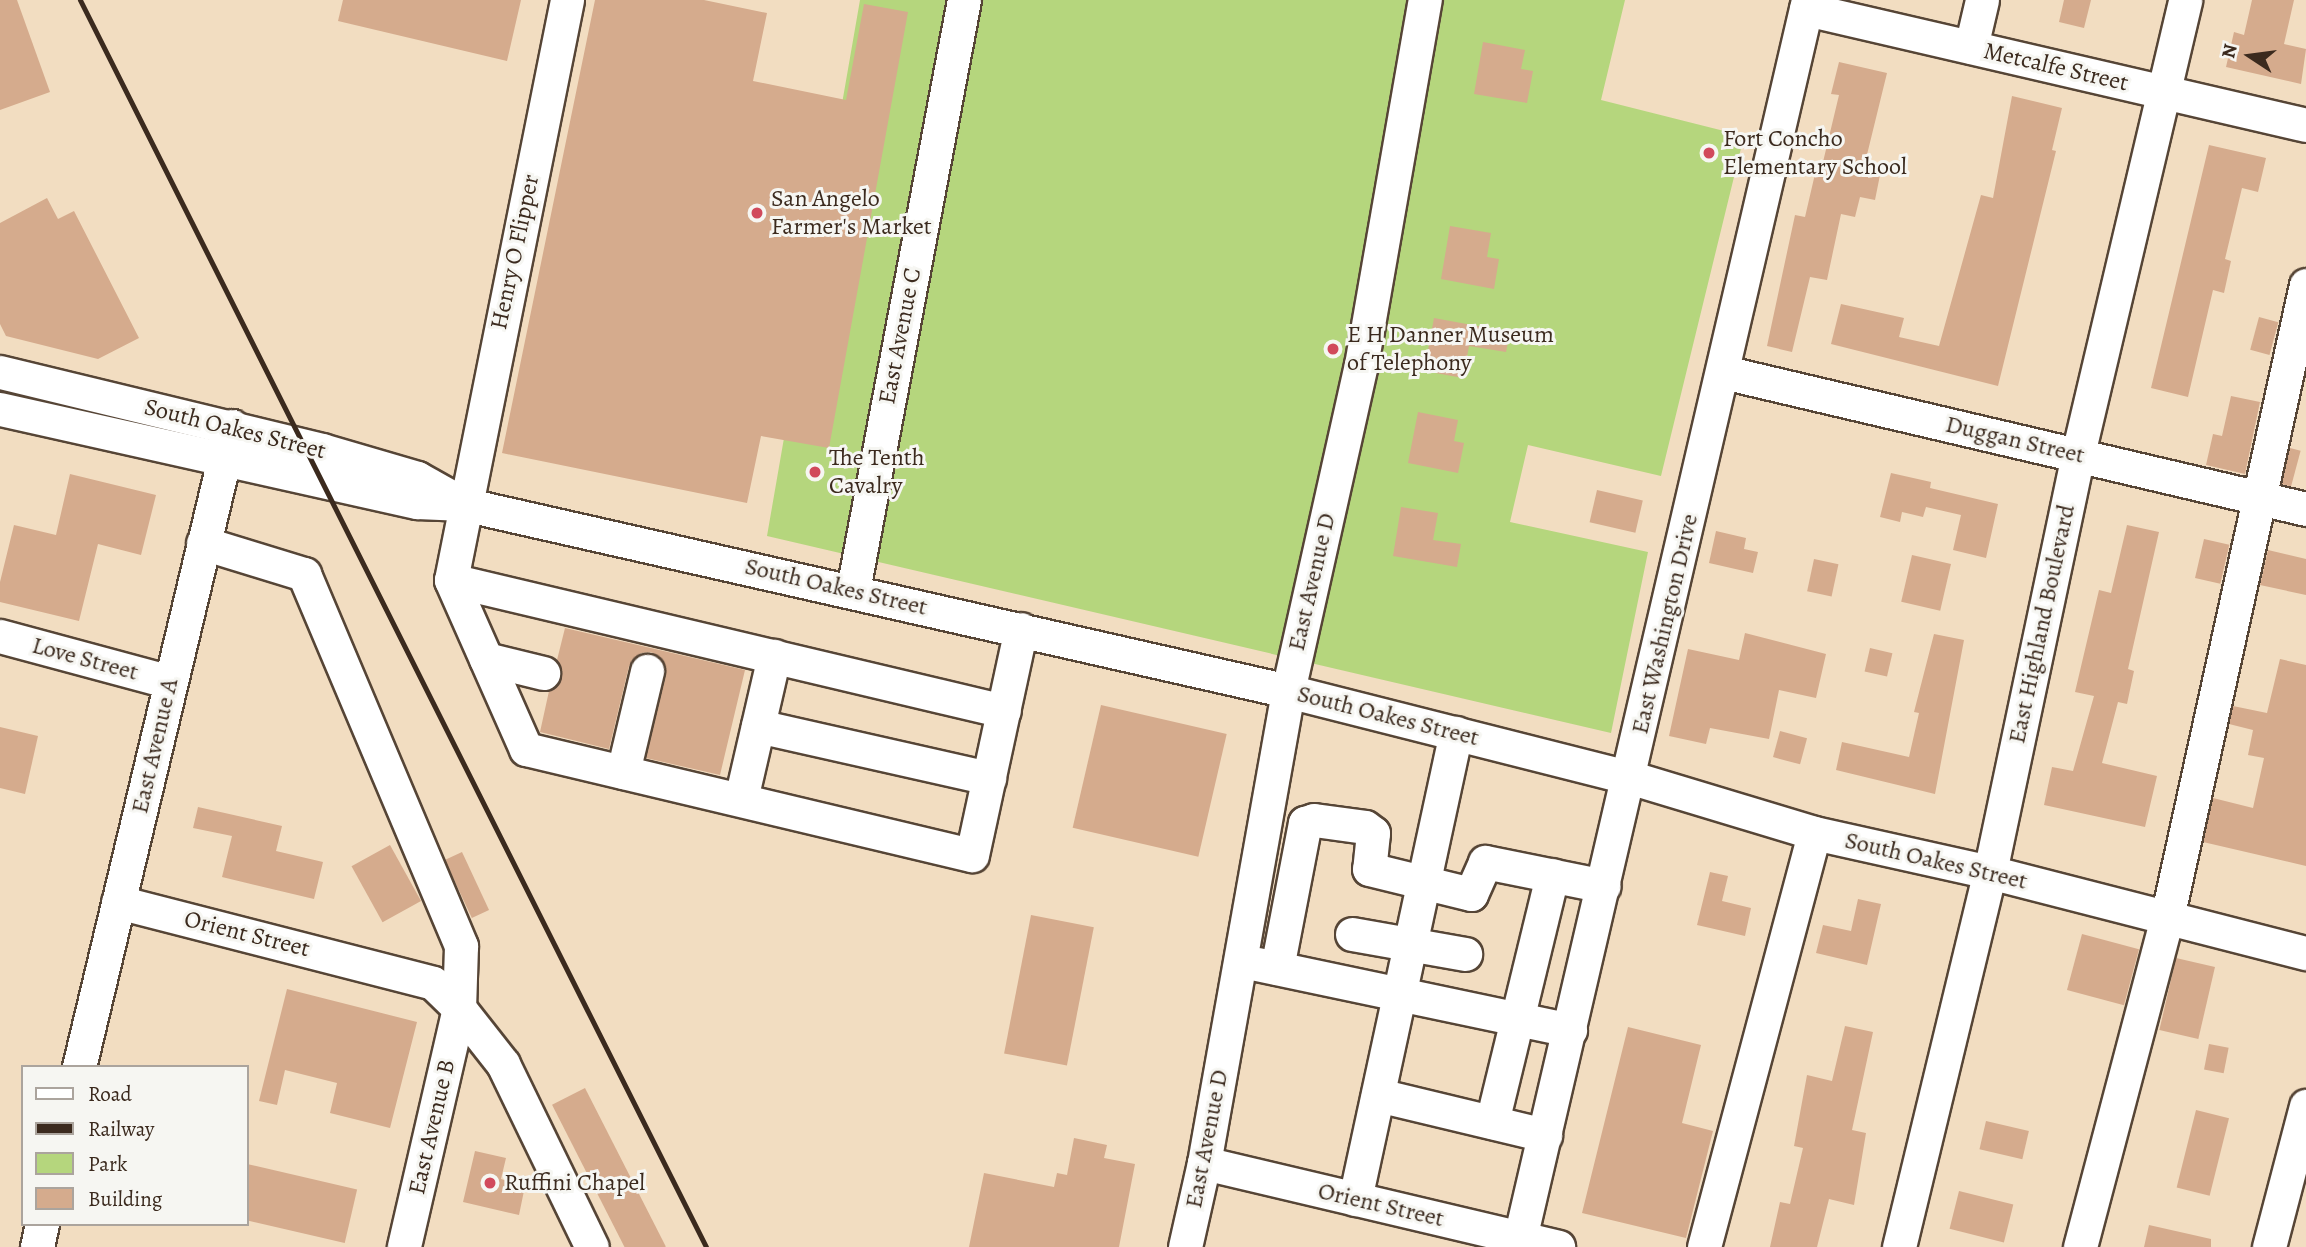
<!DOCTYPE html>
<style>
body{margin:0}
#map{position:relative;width:2306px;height:1247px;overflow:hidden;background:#f2ddc1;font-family:Alegreya,serif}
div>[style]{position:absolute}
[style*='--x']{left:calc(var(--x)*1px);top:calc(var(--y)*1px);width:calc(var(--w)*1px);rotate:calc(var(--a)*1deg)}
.green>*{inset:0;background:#b5d67d}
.building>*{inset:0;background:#d5ab8d;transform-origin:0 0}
.roads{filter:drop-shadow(2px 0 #564536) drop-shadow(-2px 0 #564536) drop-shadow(0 2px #564536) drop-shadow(0 -2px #564536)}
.minor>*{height:33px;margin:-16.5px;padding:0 16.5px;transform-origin:16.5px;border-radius:16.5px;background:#fff}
.rail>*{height:5px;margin:-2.5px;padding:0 2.5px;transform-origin:2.5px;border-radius:2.5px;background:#3b2a1e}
.dots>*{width:19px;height:19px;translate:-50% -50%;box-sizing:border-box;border:4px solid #f6f6f2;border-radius:50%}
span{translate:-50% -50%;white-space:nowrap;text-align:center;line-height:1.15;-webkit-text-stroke:6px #f6f6f2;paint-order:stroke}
.street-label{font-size:24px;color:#3b2a1e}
.poi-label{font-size:24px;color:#3b2a1e}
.left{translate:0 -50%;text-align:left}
.legend{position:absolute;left:21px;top:1065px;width:228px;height:161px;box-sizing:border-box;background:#f6f6f2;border:2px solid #aba49d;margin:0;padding:9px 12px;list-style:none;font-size:21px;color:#3b2a1e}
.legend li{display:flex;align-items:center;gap:14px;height:35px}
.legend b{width:35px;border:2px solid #aba49d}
.north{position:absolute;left:2215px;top:21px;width:70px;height:70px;-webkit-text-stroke:5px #f6f6f2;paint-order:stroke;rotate:283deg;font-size:19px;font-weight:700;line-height:28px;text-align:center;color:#3b2a1e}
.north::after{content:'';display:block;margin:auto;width:24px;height:32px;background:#3b2a1e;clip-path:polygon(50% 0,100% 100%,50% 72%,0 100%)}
</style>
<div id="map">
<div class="green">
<i style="clip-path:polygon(860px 0,1625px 0,1601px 100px,1744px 136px,1661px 476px,1528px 445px,1510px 522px,1648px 552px,1611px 733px,767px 536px)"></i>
</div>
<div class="building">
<i style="clip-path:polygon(0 0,17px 0,50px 92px,0 110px)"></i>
<i style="clip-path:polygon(343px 0,521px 0,507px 61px,338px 21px)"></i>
<i style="clip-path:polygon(595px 0,704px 0,767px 13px,753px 81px,846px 100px,864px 4px,908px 12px,829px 448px,761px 436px,747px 503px,502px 453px)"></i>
<i style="clip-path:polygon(2064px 0,2091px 0,2084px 28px,2059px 22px)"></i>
<i style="clip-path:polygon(2252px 0,2294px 0,2284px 44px,2306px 49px,2301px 84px,2226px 67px,2234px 32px,2244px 35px)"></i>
<i style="clip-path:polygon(1483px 42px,1525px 50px,1521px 69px,1533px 71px,1527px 103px,1474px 94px)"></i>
<i style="clip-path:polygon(1839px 62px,1887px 73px,1863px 171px,1880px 175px,1875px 200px,1860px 197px,1855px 217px,1841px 214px,1827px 280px,1810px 277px,1792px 352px,1767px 346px,1795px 215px,1805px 217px,1818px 161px,1823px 162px,1839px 95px,1831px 94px)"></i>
<i style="clip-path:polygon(2012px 96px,2062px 108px,2052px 150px,2056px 151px,1998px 386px,1831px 344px,1841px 304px,1904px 318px,1899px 337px,1939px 346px,1981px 195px,1993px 198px)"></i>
<i style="clip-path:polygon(2209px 145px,2266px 158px,2258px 192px,2242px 188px,2225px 259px,2231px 261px,2224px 293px,2213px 290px,2188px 397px,2151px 388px)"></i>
<i style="clip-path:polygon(47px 198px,58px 219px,74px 211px,139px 338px,98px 359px,6px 336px,0 324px,0 223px)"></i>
<i style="clip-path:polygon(1450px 226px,1491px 233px,1487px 257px,1499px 259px,1494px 289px,1441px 279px)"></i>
<i style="left:2259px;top:317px;width:20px;height:34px;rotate:15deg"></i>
<i style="clip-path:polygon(1434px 318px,1510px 332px,1506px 352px,1469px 346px,1463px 378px,1424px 371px)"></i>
<i style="clip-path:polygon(2231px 396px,2260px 402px,2245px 474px,2206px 465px,2213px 434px,2222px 436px)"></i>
<i style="clip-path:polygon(1418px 412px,1458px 420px,1454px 441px,1464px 443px,1458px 473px,1408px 463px)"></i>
<i style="left:2290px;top:448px;width:11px;height:37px;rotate:15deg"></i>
<i style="clip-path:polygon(1891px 473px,1931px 482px,1930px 488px,1998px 504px,1986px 558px,1953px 550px,1961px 515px,1926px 507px,1923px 517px,1902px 512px,1900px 522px,1880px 517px)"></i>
<i style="clip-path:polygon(70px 474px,156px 495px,141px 555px,98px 544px,79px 621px,0 602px,0 582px,14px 525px,56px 535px)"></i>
<i style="left:1597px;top:490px;width:47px;height:33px;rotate:13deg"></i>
<i style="clip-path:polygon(1401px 507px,1438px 513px,1433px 540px,1461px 544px,1457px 567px,1393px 556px)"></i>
<i style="clip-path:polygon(2127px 525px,2159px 532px,2128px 669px,2134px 671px,2127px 704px,2118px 702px,2102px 763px,2157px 776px,2145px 827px,2044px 805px,2052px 767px,2073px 771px,2094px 696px,2075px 692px,2099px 590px,2111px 593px)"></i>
<i style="clip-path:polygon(1716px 531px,1746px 538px,1744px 549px,1758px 552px,1753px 573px,1709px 563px)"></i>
<i style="left:2204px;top:539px;width:26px;height:40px;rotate:13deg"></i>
<i style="clip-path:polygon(2268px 550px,2306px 559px,2306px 595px,2260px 585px)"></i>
<i style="left:1912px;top:555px;width:40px;height:48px;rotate:13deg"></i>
<i style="left:1814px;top:559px;width:25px;height:33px;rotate:12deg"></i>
<i style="clip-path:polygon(565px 628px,745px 670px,720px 775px,646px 758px,666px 675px,661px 658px,651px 652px,641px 653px,629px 666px,609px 749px,540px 732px,549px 691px,561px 678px,557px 660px)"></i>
<i style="clip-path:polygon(1745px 633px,1826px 654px,1816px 698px,1779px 690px,1769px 739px,1710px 728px,1706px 744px,1669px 736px,1688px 649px,1739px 660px)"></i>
<i style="clip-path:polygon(1934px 634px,1964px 640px,1935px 794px,1836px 770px,1842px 742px,1909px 757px,1919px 713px,1914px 712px)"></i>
<i style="left:1870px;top:648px;width:23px;height:24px;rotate:13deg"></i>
<i style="clip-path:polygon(2280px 659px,2306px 665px,2306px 866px,2203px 842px,2213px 798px,2253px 808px,2264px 758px,2248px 755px,2253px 730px,2229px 724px,2233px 706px,2267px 713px)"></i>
<i style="left:1101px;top:705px;width:129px;height:126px;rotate:13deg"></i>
<i style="clip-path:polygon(0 727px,38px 736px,25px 794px,0 788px)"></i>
<i style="left:1780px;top:731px;width:28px;height:27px;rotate:15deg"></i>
<i style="clip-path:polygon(198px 807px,282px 826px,276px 851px,323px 862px,314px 899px,222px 877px,232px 836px,193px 828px)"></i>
<i style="left:390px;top:845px;width:64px;height:44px;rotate:61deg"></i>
<i style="left:462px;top:852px;width:64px;height:19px;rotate:65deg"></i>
<i style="clip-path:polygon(1710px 872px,1728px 876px,1722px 901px,1751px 908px,1745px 936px,1697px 925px)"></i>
<i style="clip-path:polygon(1858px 899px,1881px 904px,1867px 965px,1816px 953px,1823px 925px,1851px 931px)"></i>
<i style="left:1031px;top:915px;width:64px;height:141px;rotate:11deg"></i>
<i style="left:2082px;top:934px;width:59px;height:58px;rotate:15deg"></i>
<i style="left:2176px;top:958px;width:40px;height:74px;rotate:13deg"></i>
<i style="clip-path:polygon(287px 989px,417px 1022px,390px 1128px,330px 1113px,337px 1083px,285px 1070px,277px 1105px,259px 1101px)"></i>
<i style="clip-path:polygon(1845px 1026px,1873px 1032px,1852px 1130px,1866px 1133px,1854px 1205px,1829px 1199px,1817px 1247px,1770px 1247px,1780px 1202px,1790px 1204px,1803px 1148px,1794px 1146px,1807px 1075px,1832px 1081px)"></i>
<i style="clip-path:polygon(1628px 1027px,1701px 1045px,1682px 1123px,1713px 1131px,1686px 1238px,1582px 1213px)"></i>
<i style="left:2209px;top:1044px;width:20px;height:26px;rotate:11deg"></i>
<i style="left:585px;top:1088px;width:178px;height:37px;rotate:63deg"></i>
<i style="left:2196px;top:1110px;width:34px;height:80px;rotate:14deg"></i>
<i style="left:1986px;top:1121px;width:44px;height:29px;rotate:13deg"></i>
<i style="clip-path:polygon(1074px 1138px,1107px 1145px,1104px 1158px,1135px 1164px,1119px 1247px,969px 1247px,984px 1173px,1054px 1187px,1057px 1173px,1067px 1175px)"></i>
<i style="clip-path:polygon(475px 1151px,506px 1158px,501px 1179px,525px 1186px,519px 1215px,463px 1202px)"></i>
<i style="left:247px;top:1164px;width:113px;height:55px;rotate:13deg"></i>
<i style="left:1959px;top:1191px;width:56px;height:39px;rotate:14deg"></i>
<i style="clip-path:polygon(2149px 1225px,2211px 1239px,2211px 1247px,2144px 1247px)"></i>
</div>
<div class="roads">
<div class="minor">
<i style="--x:567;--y:0;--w:591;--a:101.31"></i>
<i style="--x:451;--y:580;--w:185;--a:66.1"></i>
<i style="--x:526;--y:749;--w:458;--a:13.4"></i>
<i style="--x:972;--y:855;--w:231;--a:-77.8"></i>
<i style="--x:1806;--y:9;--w:513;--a:13.06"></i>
<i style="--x:1971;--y:47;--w:48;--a:-76.8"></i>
<i style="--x:0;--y:372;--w:331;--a:13.6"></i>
<i style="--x:322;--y:450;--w:99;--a:16.4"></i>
<i style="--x:417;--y:478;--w:47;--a:29.3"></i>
<i style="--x:1723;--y:372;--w:599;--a:13.22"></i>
<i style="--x:0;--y:409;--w:427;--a:12.6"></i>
<i style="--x:417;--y:502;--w:46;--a:2.5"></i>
<i style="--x:463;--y:504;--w:846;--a:12.77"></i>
<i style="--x:1288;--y:691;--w:352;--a:14.2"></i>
<i style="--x:1629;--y:777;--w:193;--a:16.8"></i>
<i style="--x:1814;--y:833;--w:180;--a:12.5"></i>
<i style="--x:1990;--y:872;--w:326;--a:14.4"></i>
<i style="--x:203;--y:543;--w:106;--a:17.1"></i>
<i style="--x:304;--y:574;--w:404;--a:67.1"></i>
<i style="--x:461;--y:946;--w:62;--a:91.8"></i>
<i style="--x:459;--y:1008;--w:245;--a:103"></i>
<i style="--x:451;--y:580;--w:568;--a:13.33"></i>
<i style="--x:853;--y:590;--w:600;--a:-79.35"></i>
<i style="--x:0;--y:636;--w:176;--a:15.1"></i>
<i style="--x:486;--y:659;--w:59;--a:13.8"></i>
<i style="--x:758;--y:726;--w:237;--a:12.7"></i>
<i style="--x:623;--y:772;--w:104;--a:-76.6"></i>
<i style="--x:741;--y:799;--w:147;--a:-77"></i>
<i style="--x:118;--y:902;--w:325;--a:14.4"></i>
<i style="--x:433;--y:983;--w:36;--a:44"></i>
<i style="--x:459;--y:1008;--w:71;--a:51.8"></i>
<i style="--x:503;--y:1064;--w:203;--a:64.1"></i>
<i style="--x:1352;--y:934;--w:115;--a:10"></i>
<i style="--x:1257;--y:964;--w:320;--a:11.9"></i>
<i style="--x:1277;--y:968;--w:148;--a:-79.1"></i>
<i style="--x:1305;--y:823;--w:9;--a:-18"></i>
<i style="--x:1314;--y:820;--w:51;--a:7.8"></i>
<i style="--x:1365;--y:827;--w:10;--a:37"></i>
<i style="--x:1373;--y:833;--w:36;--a:96"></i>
<i style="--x:1369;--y:869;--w:105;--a:13.8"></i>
<i style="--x:1471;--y:894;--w:35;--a:-66"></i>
<i style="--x:1485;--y:862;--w:121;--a:11.4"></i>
<i style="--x:79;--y:1067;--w:659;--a:-76.58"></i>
<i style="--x:1378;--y:1095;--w:172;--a:13.5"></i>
<i style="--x:1492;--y:1122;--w:254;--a:-76.3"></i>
<i style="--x:1204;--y:1163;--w:364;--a:13.3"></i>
<i style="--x:1355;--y:1199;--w:477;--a:-77.8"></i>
<i style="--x:37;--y:1247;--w:24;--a:-78"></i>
<i style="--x:1185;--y:1247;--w:86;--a:-77.3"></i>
<i style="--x:1204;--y:1163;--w:479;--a:-79.9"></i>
<i style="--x:1288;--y:691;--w:334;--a:-77.4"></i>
<i style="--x:1361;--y:365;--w:371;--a:-80.1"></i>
<i style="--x:1518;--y:1247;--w:1280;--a:-76.91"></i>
<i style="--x:1704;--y:1247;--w:428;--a:-75.1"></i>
<i style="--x:1899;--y:1247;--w:386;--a:-76.4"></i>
<i style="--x:1990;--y:872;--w:427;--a:-78.1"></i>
<i style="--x:2078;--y:454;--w:466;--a:-76.7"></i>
<i style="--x:2080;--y:1247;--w:340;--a:-75.2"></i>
<i style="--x:2167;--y:918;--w:648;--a:-77.62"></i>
<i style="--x:2269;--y:1247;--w:146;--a:-75.3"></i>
</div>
</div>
<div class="rail">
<i style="--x:80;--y:0;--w:1395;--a:63.34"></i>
</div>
<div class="dots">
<i style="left:1709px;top:153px;background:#d1495b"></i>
<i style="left:757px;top:213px;background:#d1495b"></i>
<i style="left:1333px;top:349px;background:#d1495b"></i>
<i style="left:815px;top:472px;background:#d1495b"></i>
<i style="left:490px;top:1183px;background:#d1495b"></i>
</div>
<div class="street-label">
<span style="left:2056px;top:67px;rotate:13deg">Metcalfe Street</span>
<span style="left:515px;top:252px;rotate:-78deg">Henry O Flipper</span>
<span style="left:900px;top:336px;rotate:-79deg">East Avenue C</span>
<span style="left:235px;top:429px;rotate:14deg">South Oakes Street</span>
<span style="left:2015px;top:440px;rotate:13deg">Duggan Street</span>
<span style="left:1312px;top:582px;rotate:-77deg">East Avenue D</span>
<span style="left:836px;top:587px;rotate:13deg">South Oakes Street</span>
<span style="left:1665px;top:624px;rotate:-77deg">East Washington Drive</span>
<span style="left:2042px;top:624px;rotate:-78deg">East Highland Boulevard</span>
<span style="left:85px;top:659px;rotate:15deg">Love Street</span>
<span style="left:1388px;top:716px;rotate:14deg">South Oakes Street</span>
<span style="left:155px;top:746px;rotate:-77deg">East Avenue A</span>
<span style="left:1936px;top:861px;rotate:13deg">South Oakes Street</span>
<span style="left:247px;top:934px;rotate:14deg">Orient Street</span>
<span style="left:432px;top:1127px;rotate:-77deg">East Avenue B</span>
<span style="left:1207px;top:1139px;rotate:-79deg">East Avenue D</span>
<span style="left:1381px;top:1205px;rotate:13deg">Orient Street</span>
</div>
<div class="poi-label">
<span class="left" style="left:1723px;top:153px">Fort Concho<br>Elementary School</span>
<span class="left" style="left:771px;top:213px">San Angelo<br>Farmer's Market</span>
<span class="left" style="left:1347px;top:349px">E H Danner Museum<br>of Telephony</span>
<span class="left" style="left:829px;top:472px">The Tenth<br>Cavalry</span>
<span class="left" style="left:504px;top:1183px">Ruffini Chapel</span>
</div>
<ul class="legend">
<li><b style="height:9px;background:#fff"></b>Road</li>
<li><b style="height:9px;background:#3b2a1e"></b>Railway</li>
<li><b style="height:19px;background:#b5d67d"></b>Park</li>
<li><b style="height:19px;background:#d5ab8d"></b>Building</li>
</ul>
<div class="north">N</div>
</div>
